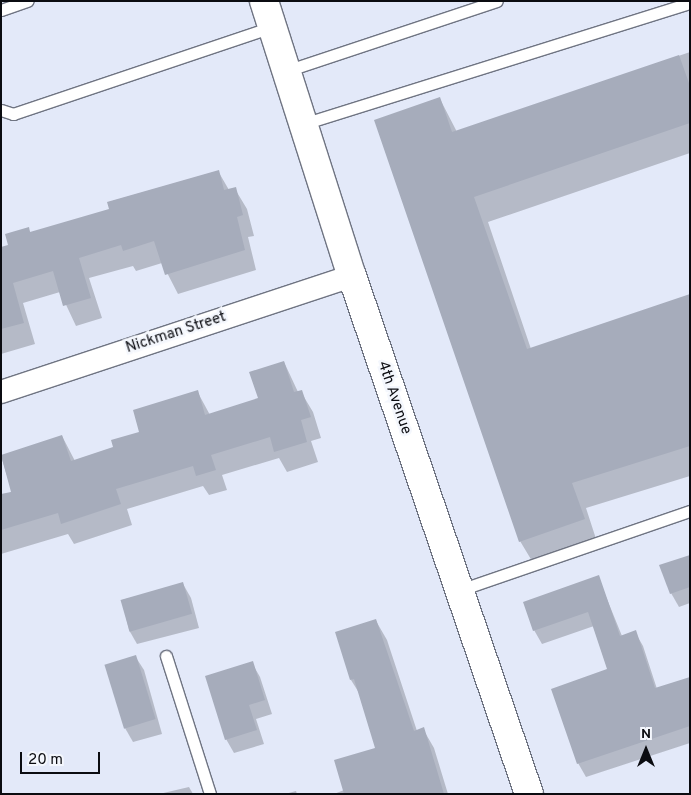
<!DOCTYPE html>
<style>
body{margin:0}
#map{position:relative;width:691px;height:795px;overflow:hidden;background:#e3e9f9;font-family:Overpass,sans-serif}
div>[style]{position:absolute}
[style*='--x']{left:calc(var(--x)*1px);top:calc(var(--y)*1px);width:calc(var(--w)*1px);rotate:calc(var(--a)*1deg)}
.shadow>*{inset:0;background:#0003}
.building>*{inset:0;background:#a6acbb;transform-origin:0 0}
.roads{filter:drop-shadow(1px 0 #6f7482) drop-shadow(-1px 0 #6f7482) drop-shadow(0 1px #6f7482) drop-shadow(0 -1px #6f7482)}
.service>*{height:11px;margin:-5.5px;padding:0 5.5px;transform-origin:5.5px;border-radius:5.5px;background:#fff}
.minor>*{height:22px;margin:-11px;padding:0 11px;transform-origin:11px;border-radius:11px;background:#fff}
.primary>*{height:28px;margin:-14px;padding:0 14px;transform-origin:14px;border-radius:14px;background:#fff}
span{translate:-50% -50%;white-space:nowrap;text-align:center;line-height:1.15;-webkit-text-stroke:5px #f4f7fd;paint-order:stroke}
.street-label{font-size:15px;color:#0b0c11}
.frame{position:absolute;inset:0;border:2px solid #0b0c11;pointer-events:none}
.north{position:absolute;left:621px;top:725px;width:50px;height:50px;-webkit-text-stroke:4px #f4f7fd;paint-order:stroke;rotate:0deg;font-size:14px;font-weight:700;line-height:20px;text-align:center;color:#0b0c11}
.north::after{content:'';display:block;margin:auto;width:18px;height:22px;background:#0b0c11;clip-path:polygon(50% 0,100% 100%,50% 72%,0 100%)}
.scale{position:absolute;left:20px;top:752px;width:80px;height:22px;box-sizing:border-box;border:2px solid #0b0c11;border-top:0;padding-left:6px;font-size:15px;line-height:18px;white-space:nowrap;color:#0b0c11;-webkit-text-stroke:4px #f4f7fd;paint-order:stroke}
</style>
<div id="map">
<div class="shadow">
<i style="clip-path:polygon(690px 52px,690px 153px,488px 222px,531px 349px,690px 296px,690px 476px,586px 508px,598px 545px,535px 566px,520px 541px,440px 99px,457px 132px)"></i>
<i style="clip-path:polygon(218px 171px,229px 190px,235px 189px,247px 209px,254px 236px,248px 237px,256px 270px,178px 294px,162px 263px,136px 271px,133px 266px,89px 278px,102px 318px,76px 326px,60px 292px,23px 303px,35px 344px,1px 354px,1px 248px,9px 246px,28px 229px,31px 233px,111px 210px,109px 202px)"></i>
<i style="clip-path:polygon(284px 362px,298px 392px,301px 392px,313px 412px,321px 438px,311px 441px,318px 462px,287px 472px,279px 458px,222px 475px,227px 490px,209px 495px,203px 486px,127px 509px,132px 525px,74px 544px,68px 534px,1px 554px,1px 496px,12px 492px,1px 456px,62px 436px,75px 461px,115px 448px,141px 433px,197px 391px,210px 415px,259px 399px)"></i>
<i style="clip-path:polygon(690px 556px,690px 603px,679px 607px,671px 593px)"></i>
<i style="clip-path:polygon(598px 577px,622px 636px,635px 632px,643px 646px,657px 689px,690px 678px,690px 743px,586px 777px,578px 763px,609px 670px,594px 626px,542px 644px,534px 630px)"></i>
<i style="clip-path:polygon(183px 584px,191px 598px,199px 628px,137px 644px,129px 630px,122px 600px)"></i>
<i style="clip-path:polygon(376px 621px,387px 640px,417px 731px,423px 729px,434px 748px,448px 794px,334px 794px,344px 790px,377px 748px,361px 696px,351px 680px)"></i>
<i style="clip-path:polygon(135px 656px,144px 670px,162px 734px,133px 742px,125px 728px)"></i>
<i style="clip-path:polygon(252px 663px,260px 677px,272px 714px,256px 719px,264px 744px,234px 753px,226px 739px)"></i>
<i style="clip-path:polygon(189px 787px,193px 794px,159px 794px)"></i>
<i style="clip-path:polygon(296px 791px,297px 794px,285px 794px)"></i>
</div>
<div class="building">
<i style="clip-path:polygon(679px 55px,690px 86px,690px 123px,474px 197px,527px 349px,690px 294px,690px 446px,572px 483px,585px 519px,519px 542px,374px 120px,440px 97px,452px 132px)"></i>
<i style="clip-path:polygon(219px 170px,224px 190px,236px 187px,243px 215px,237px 217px,245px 250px,165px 275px,154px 241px,123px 251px,121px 245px,79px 258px,91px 298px,63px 306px,53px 271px,13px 283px,24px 323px,1px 329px,1px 247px,8px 245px,5px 234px,29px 227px,30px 232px,109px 209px,107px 202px)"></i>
<i style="clip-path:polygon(284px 361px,294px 392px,302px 390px,311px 417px,301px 420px,307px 442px,274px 452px,270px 437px,211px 455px,216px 470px,196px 476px,193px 466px,116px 489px,121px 504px,61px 524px,58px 513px,1px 530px,1px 494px,11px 492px,1px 455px,62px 435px,71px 461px,113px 447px,111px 440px,139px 432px,133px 410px,198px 390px,205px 415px,258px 398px,249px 372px)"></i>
<i style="clip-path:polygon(690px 555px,690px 587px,670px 594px,659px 565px)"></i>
<i style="clip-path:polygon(599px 575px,620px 636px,636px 630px,655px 688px,690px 677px,690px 726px,577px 764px,551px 689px,607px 669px,588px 612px,533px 631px,523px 602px)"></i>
<i style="left:183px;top:582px;width:33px;height:65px;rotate:74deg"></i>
<i style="clip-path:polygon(376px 619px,414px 731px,424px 727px,444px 794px,344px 794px,334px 760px,375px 748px,354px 679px,350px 680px,335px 632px)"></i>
<i style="left:136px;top:655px;width:67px;height:33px;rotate:73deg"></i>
<i style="clip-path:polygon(253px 661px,265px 700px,249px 705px,257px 730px,225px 740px,205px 676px)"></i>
</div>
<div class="roads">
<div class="service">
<i style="--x:1;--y:10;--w:28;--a:-19"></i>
<i style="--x:286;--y:71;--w:222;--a:-18.4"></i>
<i style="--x:1;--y:110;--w:13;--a:18"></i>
<i style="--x:13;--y:114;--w:273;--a:-18.6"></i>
<i style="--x:303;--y:124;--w:405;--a:-17.4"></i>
<i style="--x:460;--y:590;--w:243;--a:-19"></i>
<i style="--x:166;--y:656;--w:145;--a:72.3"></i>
</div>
<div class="minor">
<i style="--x:1;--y:392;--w:370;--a:-18.3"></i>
</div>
<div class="primary">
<i style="--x:264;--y:1;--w:289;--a:72.3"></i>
<i style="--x:352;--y:276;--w:547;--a:71.13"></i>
</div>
</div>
<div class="street-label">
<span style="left:176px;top:333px;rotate:-18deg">Nickman Street</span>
<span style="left:394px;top:398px;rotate:71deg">4th Avenue</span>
</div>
<div class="frame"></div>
<div class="north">N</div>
<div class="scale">20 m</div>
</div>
